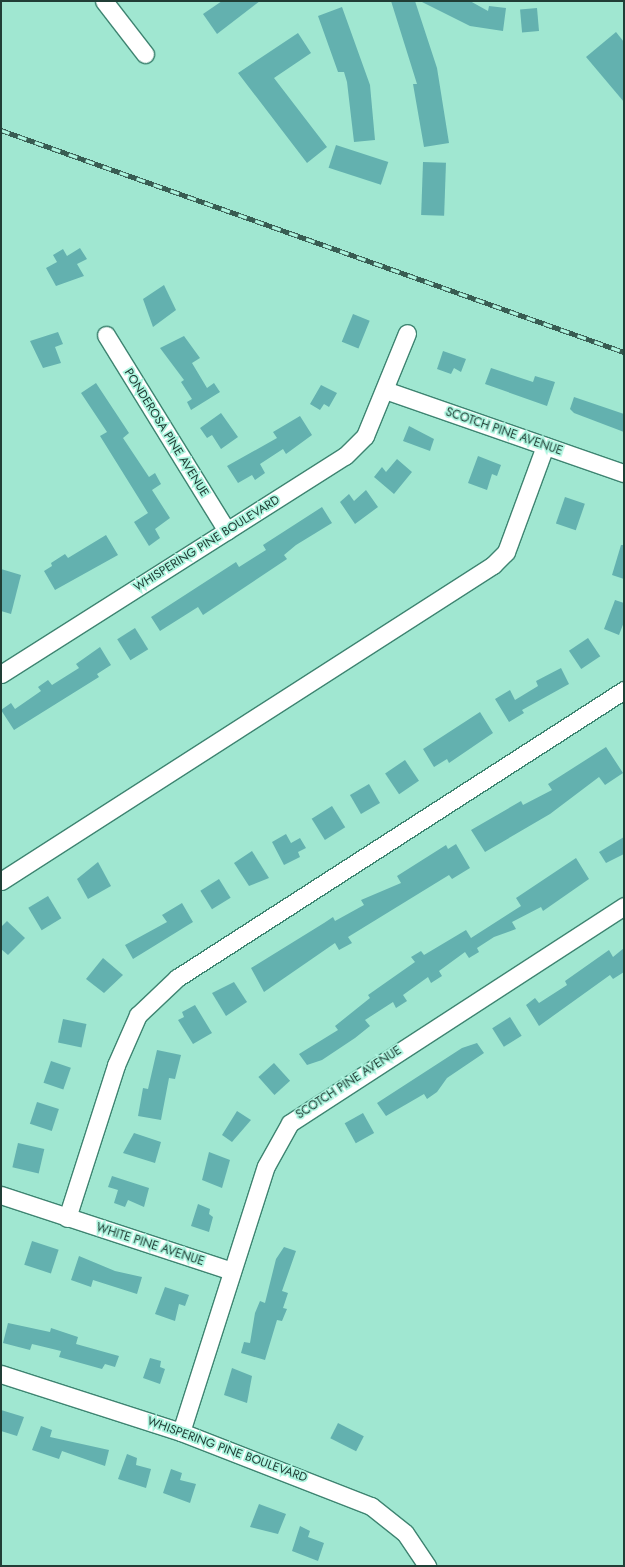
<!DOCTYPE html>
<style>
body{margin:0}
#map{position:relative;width:625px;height:1567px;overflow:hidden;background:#a0e7d1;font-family:Jost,sans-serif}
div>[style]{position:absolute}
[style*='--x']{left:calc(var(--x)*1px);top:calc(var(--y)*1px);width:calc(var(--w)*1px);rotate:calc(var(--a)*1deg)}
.building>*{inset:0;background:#63b1af;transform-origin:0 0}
.roads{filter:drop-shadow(1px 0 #3e8471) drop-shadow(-1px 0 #3e8471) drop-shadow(0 1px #3e8471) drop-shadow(0 -1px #3e8471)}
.minor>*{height:17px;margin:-8.5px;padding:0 8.5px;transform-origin:8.5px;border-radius:8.5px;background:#fff}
.rail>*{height:4.5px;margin-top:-2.25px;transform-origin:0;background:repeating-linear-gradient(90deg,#adf5df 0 9px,#385c52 0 18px);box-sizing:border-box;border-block:1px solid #385c52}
span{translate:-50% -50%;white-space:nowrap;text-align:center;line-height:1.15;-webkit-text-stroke:3.5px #adf5df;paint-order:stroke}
.street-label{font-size:12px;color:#213e36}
.frame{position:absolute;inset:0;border:2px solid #213e36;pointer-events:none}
</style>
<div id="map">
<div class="building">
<i style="clip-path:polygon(222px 1px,260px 1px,217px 34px,203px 14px)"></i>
<i style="clip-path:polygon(391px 1px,415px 1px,437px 68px,449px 143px,424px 147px,413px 84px,417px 84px)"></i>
<i style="clip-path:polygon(420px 1px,470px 1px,488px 11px,489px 6px,506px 8px,503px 31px,470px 26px)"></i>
<i style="clip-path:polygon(342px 7px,370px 85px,375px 140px,354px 142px,347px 82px,344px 72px,338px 72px,318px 16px)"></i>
<i style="left:537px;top:8px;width:23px;height:17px;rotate:85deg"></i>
<i style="clip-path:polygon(616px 32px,624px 42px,624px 102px,586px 57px)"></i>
<i style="clip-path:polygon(298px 33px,311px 53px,274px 78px,327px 147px,307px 163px,238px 73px)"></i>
<i style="left:336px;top:145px;width:55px;height:24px;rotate:18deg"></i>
<i style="left:423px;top:162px;width:23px;height:53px;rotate:2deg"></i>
<i style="clip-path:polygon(80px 248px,87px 259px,77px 264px,84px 276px,56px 286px,46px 268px,57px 262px,53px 255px,63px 249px,67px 256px)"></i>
<i style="clip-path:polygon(164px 285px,176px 310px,153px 327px,143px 299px)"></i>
<i style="left:353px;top:314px;width:18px;height:30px;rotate:22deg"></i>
<i style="clip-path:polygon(58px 332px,63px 344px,55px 347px,61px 363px,43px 368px,30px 341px)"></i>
<i style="clip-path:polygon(184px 336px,200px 358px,192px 363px,207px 388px,214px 383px,220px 392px,191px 410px,187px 402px,192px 399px,181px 382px,184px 380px,160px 348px)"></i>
<i style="clip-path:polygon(443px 351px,466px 359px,461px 372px,454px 368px,451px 374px,437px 369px)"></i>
<i style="clip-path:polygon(491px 368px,533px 382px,535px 376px,555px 382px,547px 406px,485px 384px)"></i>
<i style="clip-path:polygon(96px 383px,129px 433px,123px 438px,149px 477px,155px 473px,161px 484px,152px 490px,170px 518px,155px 529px,160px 538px,149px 546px,134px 522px,148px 513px,100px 436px,107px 432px,81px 393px)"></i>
<i style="clip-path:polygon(321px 385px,337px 393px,329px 407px,324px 404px,320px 410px,310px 404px)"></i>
<i style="clip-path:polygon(574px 397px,624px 414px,624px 432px,574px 413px,570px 409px)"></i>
<i style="clip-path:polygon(221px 413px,238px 437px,221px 449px,212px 435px,207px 438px,200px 428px)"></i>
<i style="clip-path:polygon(300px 416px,312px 435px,286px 454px,283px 449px,260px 464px,265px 473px,255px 480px,252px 475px,238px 483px,227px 466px,277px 438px,273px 432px)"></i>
<i style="clip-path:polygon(409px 426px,434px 439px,430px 451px,403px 441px)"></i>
<i style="clip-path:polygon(478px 456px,501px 465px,497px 476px,492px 474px,487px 490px,468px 483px)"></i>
<i style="clip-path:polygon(397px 459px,412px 472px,394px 494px,374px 477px,382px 467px,386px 472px)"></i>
<i style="clip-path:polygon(366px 490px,378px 507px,355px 524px,340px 502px,349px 494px,354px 501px)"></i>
<i style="left:565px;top:497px;width:21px;height:28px;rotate:19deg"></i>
<i style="clip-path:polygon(322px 507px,332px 523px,296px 545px,284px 555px,287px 559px,203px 615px,198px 607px,160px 631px,151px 617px,236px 562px,239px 567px,266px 550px,263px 545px)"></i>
<i style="clip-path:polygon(106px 535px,118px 555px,55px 590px,44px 571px,52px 566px,51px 563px,65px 554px,68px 558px)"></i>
<i style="clip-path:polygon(621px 545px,624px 545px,624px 579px,612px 575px)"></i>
<i style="clip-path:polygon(1px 569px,21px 575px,11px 614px,1px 611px)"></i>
<i style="clip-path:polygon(615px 600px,624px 603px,624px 622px,619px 635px,604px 629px)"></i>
<i style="left:135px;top:628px;width:25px;height:21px;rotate:58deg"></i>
<i style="left:588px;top:638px;width:22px;height:23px;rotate:56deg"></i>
<i style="clip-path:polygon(100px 647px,111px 665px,97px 674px,99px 677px,14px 730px,1px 710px,11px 703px,15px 709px,41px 691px,38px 687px,48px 680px,52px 685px,79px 668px,76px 664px)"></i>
<i style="clip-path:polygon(561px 668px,569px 684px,522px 710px,524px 713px,509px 722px,495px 699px,510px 690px,515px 700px,538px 686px,536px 681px)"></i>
<i style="clip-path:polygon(480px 712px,493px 733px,449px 763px,447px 759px,434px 767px,423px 749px)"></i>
<i style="clip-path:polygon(606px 747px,623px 773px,605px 785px,599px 777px,550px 814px,485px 852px,471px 830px,521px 801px,523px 805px,552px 790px,548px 784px)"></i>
<i style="left:405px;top:760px;width:25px;height:24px;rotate:56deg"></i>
<i style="left:369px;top:784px;width:22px;height:22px;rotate:60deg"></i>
<i style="left:332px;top:806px;width:25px;height:24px;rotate:58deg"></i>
<i style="clip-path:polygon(286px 834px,291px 843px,300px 838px,306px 848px,298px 852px,300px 857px,284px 865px,272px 842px)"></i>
<i style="clip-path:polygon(624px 837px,624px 854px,606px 863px,599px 852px)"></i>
<i style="clip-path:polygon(456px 844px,470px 868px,452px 879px,449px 875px,348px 937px,352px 943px,339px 950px,335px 943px,264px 992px,251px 968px,324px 923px,333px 917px,335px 921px,364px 905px,361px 900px,401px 883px,397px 876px,446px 845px,448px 849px)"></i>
<i style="clip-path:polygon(252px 851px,269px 878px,249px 886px,234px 863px)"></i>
<i style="clip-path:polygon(576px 858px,589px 879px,543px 911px,541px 907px,512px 922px,516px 929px,494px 937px,477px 948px,479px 952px,469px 958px,465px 952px,439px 971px,442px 976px,431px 983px,428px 977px,403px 995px,407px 1001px,396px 1008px,393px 1002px,365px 1020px,370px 1026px,355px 1038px,322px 1060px,307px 1065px,299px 1054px,338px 1030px,335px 1026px,370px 998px,368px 995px,415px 962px,411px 957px,421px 951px,424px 955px,466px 930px,471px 938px,521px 906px,516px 898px)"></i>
<i style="clip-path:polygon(98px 862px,111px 886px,88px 899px,77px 879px)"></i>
<i style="left:219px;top:879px;width:22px;height:22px;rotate:58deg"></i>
<i style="left:48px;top:896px;width:26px;height:23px;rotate:59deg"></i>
<i style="clip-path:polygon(182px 903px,193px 922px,133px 959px,125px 945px,167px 922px,162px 915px)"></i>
<i style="clip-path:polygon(7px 921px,25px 938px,8px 955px,1px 949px,1px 927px)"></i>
<i style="clip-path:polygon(624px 948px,624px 972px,613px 979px,610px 975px,539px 1026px,526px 1005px,535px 998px,539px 1003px,567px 985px,565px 981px,609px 950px,613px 957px)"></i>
<i style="clip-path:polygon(103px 958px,123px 975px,104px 993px,86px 979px)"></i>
<i style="clip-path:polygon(234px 982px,247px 1002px,226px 1016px,212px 993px)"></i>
<i style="clip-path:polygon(195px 1005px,212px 1033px,193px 1044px,178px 1020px,184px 1017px,182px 1012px)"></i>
<i style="left:510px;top:1017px;width:22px;height:21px;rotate:58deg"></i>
<i style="left:63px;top:1019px;width:24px;height:24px;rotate:12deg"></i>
<i style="clip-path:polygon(477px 1043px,484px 1053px,447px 1078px,437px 1092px,427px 1099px,424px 1094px,386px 1116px,377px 1103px,462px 1048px)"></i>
<i style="clip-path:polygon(157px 1050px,181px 1055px,175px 1079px,169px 1078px,161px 1120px,138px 1116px,143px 1088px,148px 1089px)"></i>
<i style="left:51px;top:1061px;width:21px;height:23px;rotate:19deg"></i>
<i style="left:274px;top:1063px;width:24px;height:21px;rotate:48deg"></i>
<i style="left:37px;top:1102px;width:23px;height:23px;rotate:18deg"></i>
<i style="clip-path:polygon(237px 1111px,251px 1120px,232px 1142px,222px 1135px)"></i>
<i style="left:363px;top:1113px;width:23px;height:21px;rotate:61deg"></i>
<i style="clip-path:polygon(134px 1133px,161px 1142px,155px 1163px,123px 1153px)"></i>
<i style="left:18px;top:1143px;width:27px;height:25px;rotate:13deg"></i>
<i style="clip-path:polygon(209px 1152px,230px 1160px,222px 1188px,202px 1180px)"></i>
<i style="clip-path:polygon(112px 1176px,149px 1188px,144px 1207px,128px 1200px,125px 1207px,114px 1203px,118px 1190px,108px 1187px)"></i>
<i style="clip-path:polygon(198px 1204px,210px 1209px,209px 1214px,213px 1217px,209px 1232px,191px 1226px)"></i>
<i style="left:32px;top:1241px;width:28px;height:25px;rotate:18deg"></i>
<i style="clip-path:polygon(284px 1247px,296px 1251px,282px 1291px,288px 1293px,283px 1308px,287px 1309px,282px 1321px,277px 1320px,265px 1360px,241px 1353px,244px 1342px,250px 1343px,255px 1313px,260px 1301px,265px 1303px,276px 1259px)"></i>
<i style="clip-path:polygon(79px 1256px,115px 1271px,142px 1277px,137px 1294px,93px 1280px,91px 1287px,71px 1280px)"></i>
<i style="clip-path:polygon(165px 1287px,189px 1295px,185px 1306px,179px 1304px,175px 1321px,155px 1314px)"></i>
<i style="clip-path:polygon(8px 1323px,50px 1332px,51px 1328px,78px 1337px,76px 1344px,119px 1356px,115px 1367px,105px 1364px,102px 1369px,59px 1357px,61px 1351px,32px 1344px,30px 1350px,3px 1343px)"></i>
<i style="clip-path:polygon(150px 1358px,161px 1361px,160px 1367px,165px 1369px,160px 1384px,143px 1378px)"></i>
<i style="clip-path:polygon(232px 1368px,252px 1376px,247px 1403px,224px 1395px)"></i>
<i style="clip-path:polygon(1px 1410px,24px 1417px,17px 1436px,1px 1431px)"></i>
<i style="left:338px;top:1423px;width:29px;height:17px;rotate:27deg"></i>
<i style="clip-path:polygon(41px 1426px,52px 1430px,50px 1437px,109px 1450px,105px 1466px,62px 1451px,59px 1459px,32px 1450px)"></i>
<i style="clip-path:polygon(127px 1454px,137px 1458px,136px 1465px,151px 1469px,146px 1488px,118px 1479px)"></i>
<i style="clip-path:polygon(171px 1469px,182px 1473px,180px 1480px,196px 1484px,190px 1503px,163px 1493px)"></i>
<i style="clip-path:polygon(259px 1504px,286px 1514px,278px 1534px,250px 1527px)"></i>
<i style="clip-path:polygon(300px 1526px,310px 1531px,308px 1537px,324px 1543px,318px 1561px,292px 1551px)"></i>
</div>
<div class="roads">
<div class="minor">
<i style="--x:104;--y:1;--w:67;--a:52.3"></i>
<i style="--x:106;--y:335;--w:230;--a:58.3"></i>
<i style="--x:385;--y:390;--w:253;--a:19.2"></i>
<i style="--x:1;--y:674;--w:407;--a:-32.4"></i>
<i style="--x:345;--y:456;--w:28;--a:-45"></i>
<i style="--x:365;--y:436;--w:111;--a:-67.8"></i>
<i style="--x:1;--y:881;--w:585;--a:-32.71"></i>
<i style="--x:493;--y:565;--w:18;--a:-45"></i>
<i style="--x:506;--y:552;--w:113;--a:-69.8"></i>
<i style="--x:1;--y:1195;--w:243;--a:18.2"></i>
<i style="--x:67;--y:1218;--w:161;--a:-72.2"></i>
<i style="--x:116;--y:1065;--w:55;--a:-66.3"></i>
<i style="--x:138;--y:1015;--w:54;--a:-43.5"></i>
<i style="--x:177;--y:978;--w:532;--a:-32.79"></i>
<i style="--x:1;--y:1374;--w:189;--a:17.9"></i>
<i style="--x:181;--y:1432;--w:204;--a:21.3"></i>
<i style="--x:371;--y:1506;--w:43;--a:38.5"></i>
<i style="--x:405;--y:1533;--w:40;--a:56"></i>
<i style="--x:181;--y:1432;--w:279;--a:-72.3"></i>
<i style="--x:266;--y:1166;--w:49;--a:-60.8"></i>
<i style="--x:290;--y:1123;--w:398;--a:-33"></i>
</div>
</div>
<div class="rail">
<i style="--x:1;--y:130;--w:661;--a:19.61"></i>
</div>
<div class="street-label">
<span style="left:504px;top:432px;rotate:19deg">SCOTCH PINE AVENUE</span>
<span style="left:166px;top:433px;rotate:58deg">PONDEROSA PINE AVENUE</span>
<span style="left:207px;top:544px;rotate:-32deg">WHISPERING PINE BOULEVARD</span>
<span style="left:349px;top:1083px;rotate:-33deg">SCOTCH PINE AVENUE</span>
<span style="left:150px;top:1245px;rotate:18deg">WHITE PINE AVENUE</span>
<span style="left:227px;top:1450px;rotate:20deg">WHISPERING PINE BOULEVARD</span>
</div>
<div class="frame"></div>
</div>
